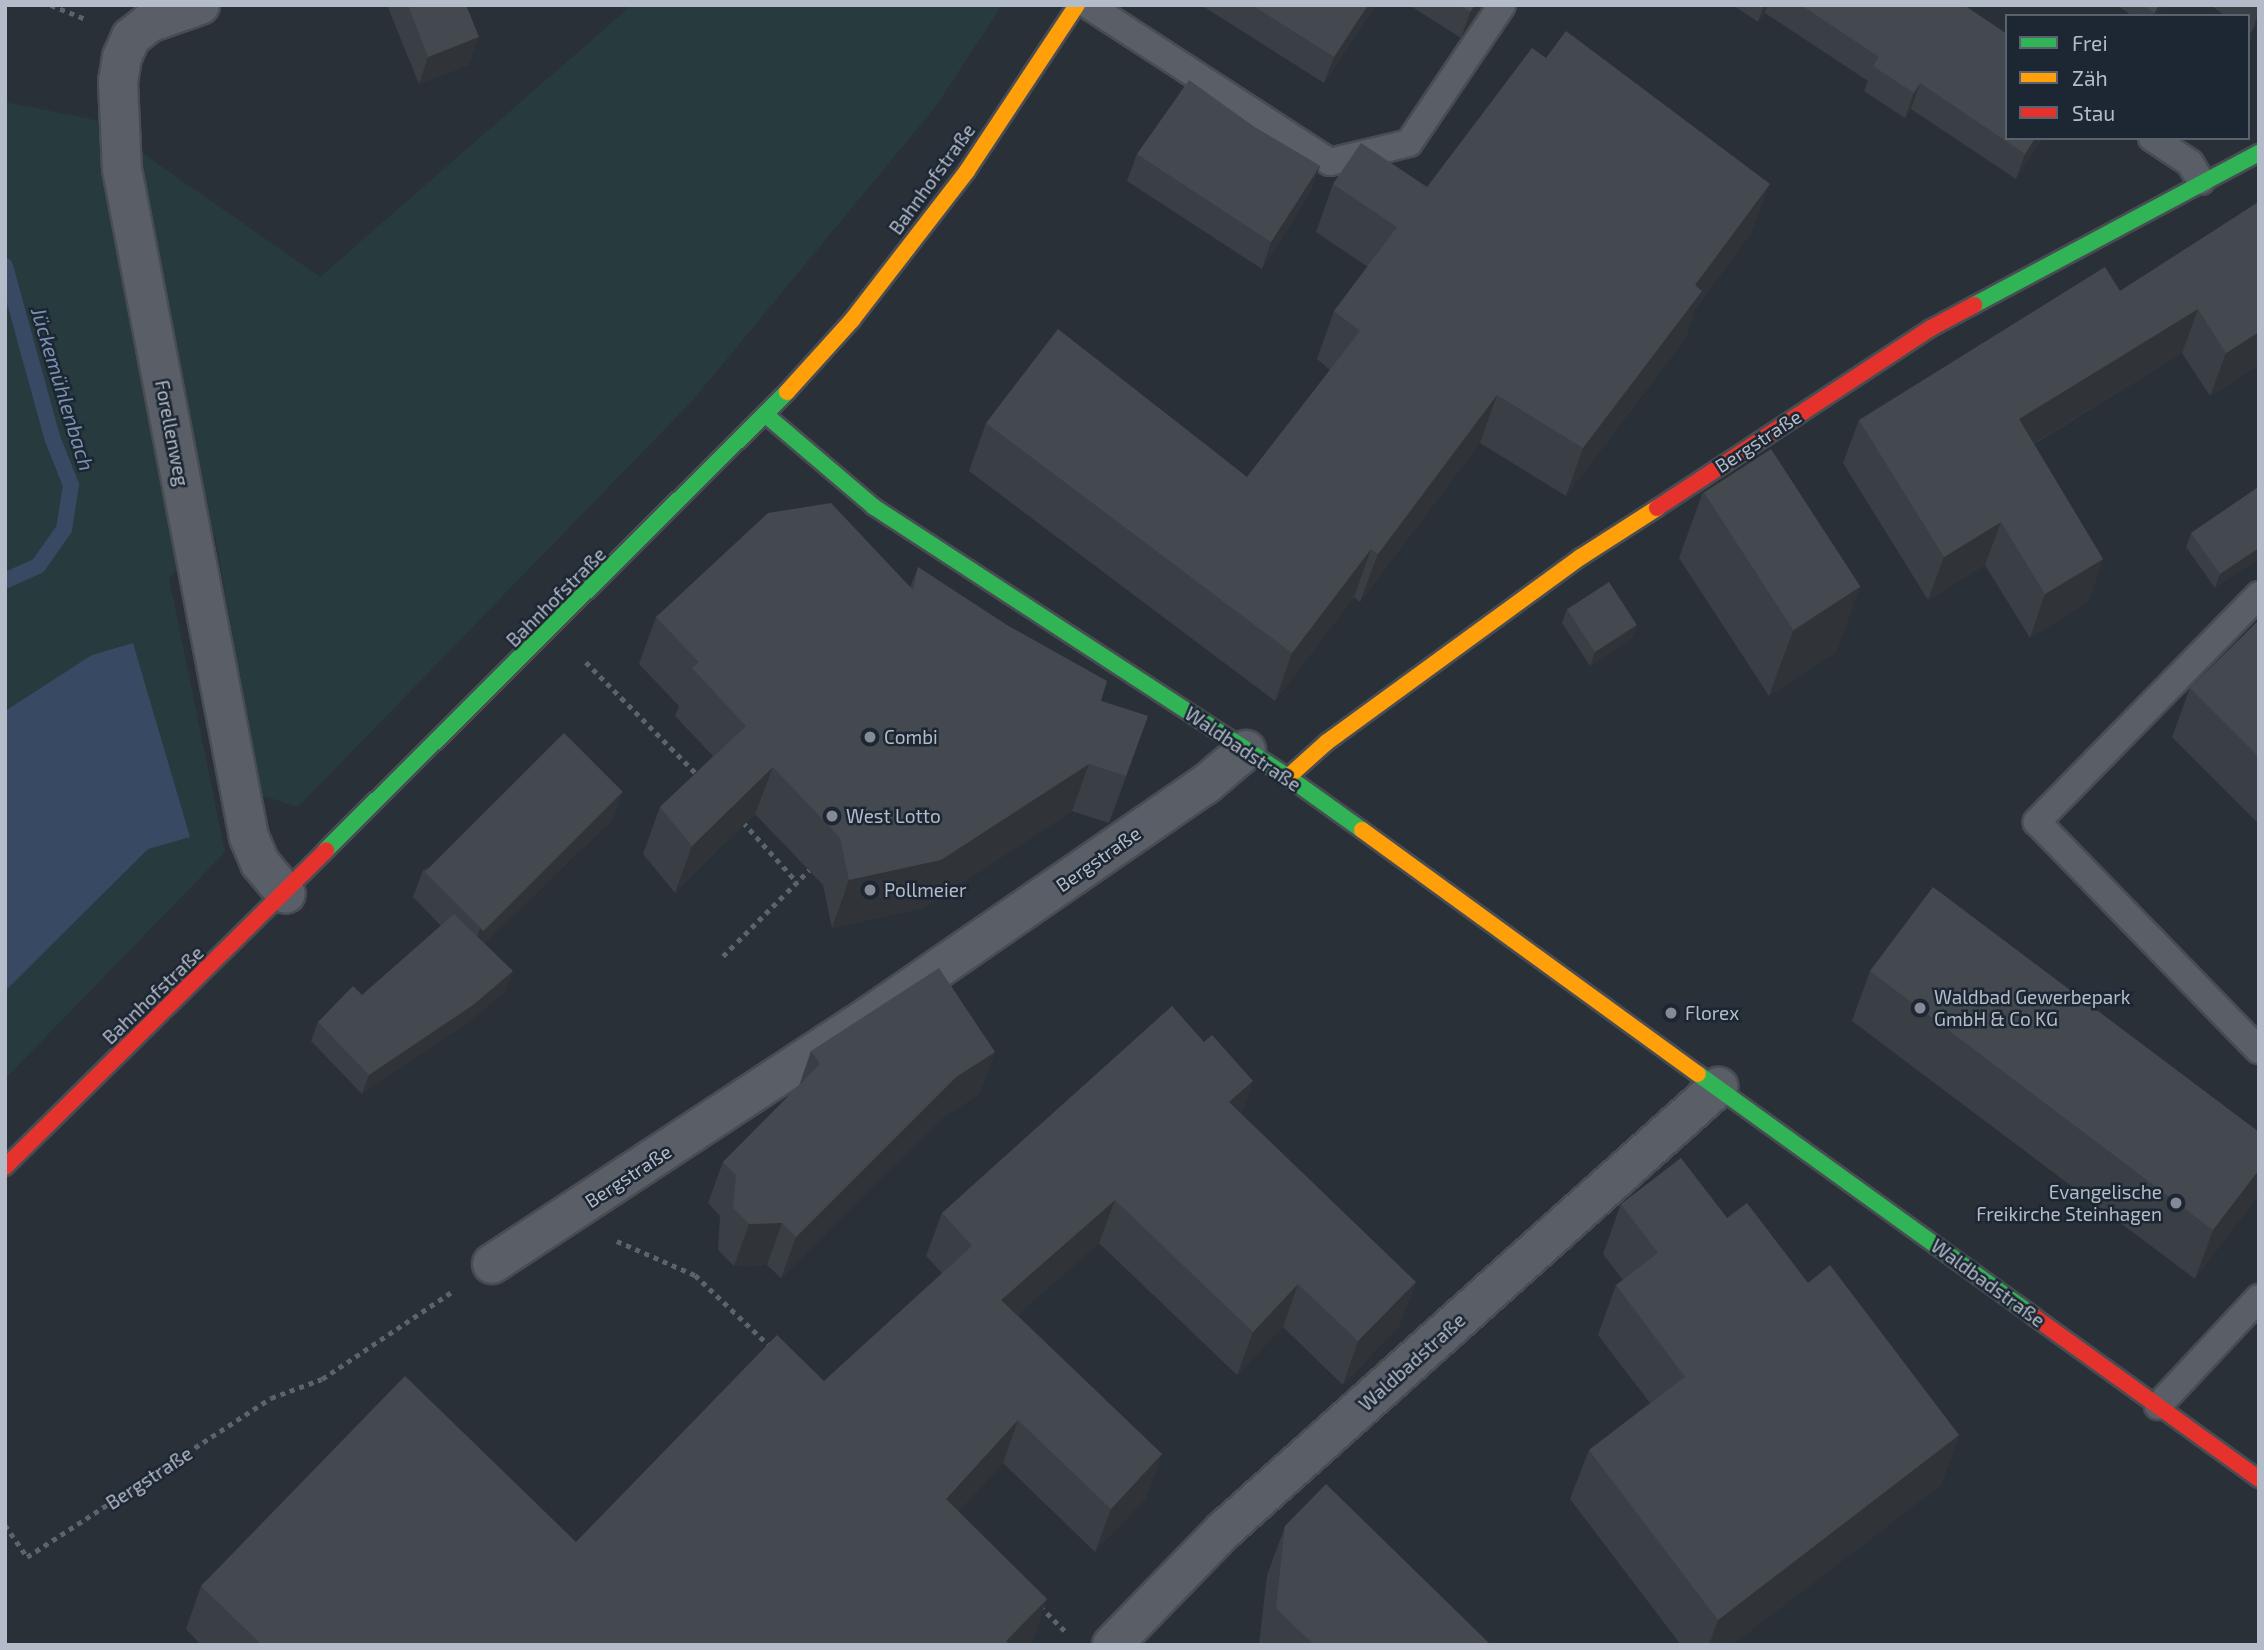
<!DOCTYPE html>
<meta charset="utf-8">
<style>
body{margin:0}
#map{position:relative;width:2264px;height:1650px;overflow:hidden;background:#2a3038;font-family:"Exo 2",sans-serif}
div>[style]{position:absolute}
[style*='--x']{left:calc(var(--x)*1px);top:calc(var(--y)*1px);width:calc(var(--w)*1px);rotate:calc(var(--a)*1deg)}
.green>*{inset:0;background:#273a3e}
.water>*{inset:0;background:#384963}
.stream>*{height:16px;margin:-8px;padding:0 8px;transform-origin:8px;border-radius:8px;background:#384963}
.path>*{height:4.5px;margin-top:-2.25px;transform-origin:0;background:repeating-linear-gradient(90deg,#5d636a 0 5px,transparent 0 10px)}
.roads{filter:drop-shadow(2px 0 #484c53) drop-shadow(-2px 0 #484c53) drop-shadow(0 2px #484c53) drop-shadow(0 -2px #484c53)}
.lane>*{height:26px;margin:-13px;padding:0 13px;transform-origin:13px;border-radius:13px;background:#5a5e66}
.street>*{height:38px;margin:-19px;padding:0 19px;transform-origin:19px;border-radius:19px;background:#5a5e66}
.fast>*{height:16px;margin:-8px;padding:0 8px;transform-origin:8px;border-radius:8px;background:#30b455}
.slow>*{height:16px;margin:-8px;padding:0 8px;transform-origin:8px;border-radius:8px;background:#ff9f0a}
.jam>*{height:16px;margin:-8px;padding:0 8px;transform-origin:8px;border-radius:8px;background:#e5322d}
.wall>*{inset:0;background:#3a3f45}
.shaded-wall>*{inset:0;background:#303338}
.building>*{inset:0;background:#444950;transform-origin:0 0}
.dots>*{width:19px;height:19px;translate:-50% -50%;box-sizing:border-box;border:4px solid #1d2633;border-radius:50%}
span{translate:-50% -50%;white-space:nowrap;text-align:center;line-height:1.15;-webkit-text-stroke:5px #1d2633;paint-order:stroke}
.street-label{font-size:19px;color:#b4bcc9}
.poi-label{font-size:19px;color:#b4bcc9}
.left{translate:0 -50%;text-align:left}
.right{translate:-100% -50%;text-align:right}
.water-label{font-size:21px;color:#7c92b1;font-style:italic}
.frame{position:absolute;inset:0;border:7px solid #b4bcc9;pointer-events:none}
.legend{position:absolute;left:2005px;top:14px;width:245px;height:126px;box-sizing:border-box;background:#1d2633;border:2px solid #59626f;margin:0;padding:9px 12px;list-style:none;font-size:21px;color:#b4bcc9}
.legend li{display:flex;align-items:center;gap:14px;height:35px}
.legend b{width:35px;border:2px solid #59626f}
</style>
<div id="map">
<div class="green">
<i style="clip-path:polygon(632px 5px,1002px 5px,936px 106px,693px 400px,298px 807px,260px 795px,215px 535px,169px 578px,225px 852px,5px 1079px,5px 102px,95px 120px,320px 277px)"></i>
</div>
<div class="water">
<i style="clip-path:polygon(133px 643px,190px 837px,148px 849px,5px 991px,5px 711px,92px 655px)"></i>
</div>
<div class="stream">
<i style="--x:5;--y:266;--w:180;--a:74.6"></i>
<i style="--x:53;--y:440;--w:48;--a:68.2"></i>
<i style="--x:71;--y:485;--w:45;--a:99"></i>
<i style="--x:64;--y:529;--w:45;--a:125.1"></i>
<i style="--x:38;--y:566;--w:36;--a:156"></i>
</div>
<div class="path">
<i style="--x:51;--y:5;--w:38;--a:22"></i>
<i style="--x:586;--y:662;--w:159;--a:45.3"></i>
<i style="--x:743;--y:822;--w:81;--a:48"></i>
<i style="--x:723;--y:956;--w:122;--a:-45"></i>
<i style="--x:617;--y:1241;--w:85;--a:23.6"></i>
<i style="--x:695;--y:1275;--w:106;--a:43.5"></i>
<i style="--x:5;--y:1525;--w:39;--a:55"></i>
<i style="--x:27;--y:1557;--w:291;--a:-33.1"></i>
<i style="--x:271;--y:1398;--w:54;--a:-20.4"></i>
<i style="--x:322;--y:1379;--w:158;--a:-33.9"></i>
<i style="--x:1040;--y:1606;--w:37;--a:45"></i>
</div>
<div class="roads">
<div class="lane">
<i style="--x:1088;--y:5;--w:288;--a:33"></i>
<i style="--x:1330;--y:162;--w:81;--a:-13.5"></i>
<i style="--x:1409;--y:143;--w:166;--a:-56"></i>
<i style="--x:2152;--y:138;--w:45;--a:33.3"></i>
<i style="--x:2190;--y:163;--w:21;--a:59"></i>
<i style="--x:2259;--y:595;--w:318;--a:134.4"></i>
<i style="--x:2037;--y:822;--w:318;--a:45.8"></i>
<i style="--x:2158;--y:1406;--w:148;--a:-46.9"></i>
</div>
<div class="street">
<i style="--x:200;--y:5;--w:54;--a:160.6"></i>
<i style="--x:149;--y:23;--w:23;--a:142"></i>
<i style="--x:131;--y:37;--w:22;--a:114"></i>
<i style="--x:122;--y:57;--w:25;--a:99"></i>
<i style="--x:118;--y:82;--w:87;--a:87.4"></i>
<i style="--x:122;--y:169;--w:680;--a:79.24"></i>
<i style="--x:249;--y:837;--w:28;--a:67"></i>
<i style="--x:260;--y:863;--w:40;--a:50"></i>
<i style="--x:492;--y:1264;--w:434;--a:-33.3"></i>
<i style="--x:855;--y:1026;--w:425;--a:-34.6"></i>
<i style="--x:1205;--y:785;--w:54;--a:-40.5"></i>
<i style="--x:1112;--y:1645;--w:161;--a:-45.8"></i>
<i style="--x:1224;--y:1530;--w:664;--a:-41.88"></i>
</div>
<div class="fast">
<i style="--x:1974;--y:305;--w:323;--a:-28.1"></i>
<i style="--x:766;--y:415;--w:142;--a:40.4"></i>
<i style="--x:874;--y:507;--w:494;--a:33.1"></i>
<i style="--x:1288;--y:777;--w:91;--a:35.6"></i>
<i style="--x:326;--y:850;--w:650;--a:-44.81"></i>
<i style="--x:1698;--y:1074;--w:413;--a:35.8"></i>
</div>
<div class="slow">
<i style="--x:787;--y:392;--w:97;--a:-47.9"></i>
<i style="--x:852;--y:320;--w:188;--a:-52.3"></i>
<i style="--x:967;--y:171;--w:199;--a:-56.5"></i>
<i style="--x:1288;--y:777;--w:52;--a:-41.9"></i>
<i style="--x:1327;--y:742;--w:314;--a:-36.1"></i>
<i style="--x:1581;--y:557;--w:90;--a:-32.8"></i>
<i style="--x:1362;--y:830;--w:415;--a:36"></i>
</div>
<div class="jam">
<i style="--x:1657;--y:508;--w:328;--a:-33.3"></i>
<i style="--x:1931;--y:328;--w:49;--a:-28.1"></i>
<i style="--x:5;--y:1167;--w:451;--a:-44.6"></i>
<i style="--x:2033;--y:1316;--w:279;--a:35.8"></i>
</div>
</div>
<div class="wall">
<i style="clip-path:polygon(387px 5px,466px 5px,469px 65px,419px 84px)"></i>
<i style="clip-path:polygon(1201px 5px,1376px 5px,1324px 83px)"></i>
<i style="clip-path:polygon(1409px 5px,1482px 5px,1461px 38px)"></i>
<i style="clip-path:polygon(1733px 5px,1964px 5px,2043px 138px,2016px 179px,1911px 109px,1905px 118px,1864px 91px,1868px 81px,1765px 13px,1758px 22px)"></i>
<i style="clip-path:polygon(2117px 5px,2163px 5px,2156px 16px,2132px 16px)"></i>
<i style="clip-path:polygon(2210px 5px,2259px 5px,2259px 21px,2251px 33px,2248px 31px,2248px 16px,2226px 16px)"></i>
<i style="clip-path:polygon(1256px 128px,1320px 166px,1310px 193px,1262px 269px,1127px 181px,1137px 154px)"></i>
<i style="clip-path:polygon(1333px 184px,1427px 187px,1752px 232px,1695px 309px,1685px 339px,1566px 496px,1480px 443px,1360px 602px,1354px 597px,1275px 701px,969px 471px,986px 423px,1247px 477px,1330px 370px,1317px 359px,1334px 311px,1368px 267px,1316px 232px)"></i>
<i style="clip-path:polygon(2257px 203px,2259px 365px,2210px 396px,2182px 353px,2034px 444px,2103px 559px,2088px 602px,2030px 638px,1985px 565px,1928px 600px,1843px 463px,1859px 420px,2120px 291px)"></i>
<i style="clip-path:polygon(2254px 490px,2215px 588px,2186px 547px,2191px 533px)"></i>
<i style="clip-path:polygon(1703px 492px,1860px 587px,1836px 652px,1769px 696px,1679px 558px)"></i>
<i style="clip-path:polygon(918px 567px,1101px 701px,1148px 716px,1109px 823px,1072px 811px,924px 908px,832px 928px,823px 885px,755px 814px,675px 893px,643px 854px,660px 807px,713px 756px,675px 716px,679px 706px,639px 664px,656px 617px,910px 588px)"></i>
<i style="clip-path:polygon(1567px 609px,1637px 625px,1631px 639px,1590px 666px,1562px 623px)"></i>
<i style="clip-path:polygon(2259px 620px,2259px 824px,2172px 737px,2190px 688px)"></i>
<i style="clip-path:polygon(622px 792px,612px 820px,484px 943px,506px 991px,466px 1024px,362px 1094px,311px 1041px,318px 1022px,362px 995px,441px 926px,413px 897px,423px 870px)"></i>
<i style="clip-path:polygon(1870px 971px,2259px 1132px,2195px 1279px,1852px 1021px)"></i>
<i style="clip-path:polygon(811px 1051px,995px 1052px,979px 1094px,941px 1119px,781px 1278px,767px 1265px,734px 1266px,718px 1250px,720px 1216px,708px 1203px,723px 1162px,799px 1086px)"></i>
<i style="clip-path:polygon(1241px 1114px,1400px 1325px,1343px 1385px,1283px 1327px,1237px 1375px,1099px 1243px,1017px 1315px,1162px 1454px,1146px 1498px,1095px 1552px,1003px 1463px,958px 1512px,1047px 1599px,1032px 1642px,1029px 1645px,201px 1645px,186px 1629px,201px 1586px,576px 1542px,824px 1381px,942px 1273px,926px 1256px,942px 1213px)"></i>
<i style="clip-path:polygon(1621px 1204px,1727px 1218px,1808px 1283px,1959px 1435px,1941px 1485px,1732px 1645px,1681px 1645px,1570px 1499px,1589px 1450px,1650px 1403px,1598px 1335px,1616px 1285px,1623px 1280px,1603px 1254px)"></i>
<i style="clip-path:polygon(1285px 1526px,1491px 1645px,1259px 1645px,1267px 1576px)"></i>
</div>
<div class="shaded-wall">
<i style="clip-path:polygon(1368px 5px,1376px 5px,1324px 83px,1334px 57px)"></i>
<i style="clip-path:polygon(1475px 5px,1482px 5px,1461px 38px,1470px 12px)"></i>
<i style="clip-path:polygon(1764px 5px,1768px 5px,1765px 13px,1758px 22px)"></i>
<i style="clip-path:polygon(2159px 5px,2163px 5px,2156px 16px,2153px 16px)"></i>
<i style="clip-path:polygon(2259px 12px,2259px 21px,2251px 33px)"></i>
<i style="clip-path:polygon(479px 37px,469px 65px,419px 84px,428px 57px)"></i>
<i style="clip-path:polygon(1920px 83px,1911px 109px,1905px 118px,1914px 93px)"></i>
<i style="clip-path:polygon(2035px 138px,2043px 138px,2016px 179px,2025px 154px)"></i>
<i style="clip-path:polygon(1320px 166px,1310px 193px,1262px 269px,1271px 242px)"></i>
<i style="clip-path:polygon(1770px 184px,1752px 232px,1695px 309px,1685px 339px,1566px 496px,1583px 448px,1695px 285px)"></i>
<i style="clip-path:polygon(2198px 309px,2182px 353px,2003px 462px,2019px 419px)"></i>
<i style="clip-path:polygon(2259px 332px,2259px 365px,2210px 396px,2226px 353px)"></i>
<i style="clip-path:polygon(1497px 395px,1480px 443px,1360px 602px,1378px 554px)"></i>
<i style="clip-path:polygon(2001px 522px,1985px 565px,1928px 600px,1944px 557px)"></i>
<i style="clip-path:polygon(2259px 548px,2259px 559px,2215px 588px,2220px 574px)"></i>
<i style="clip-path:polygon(1371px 549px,1354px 597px,1275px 701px,1292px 653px)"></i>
<i style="clip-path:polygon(2103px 559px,2088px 602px,2030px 638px,2045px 594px)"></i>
<i style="clip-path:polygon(1860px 587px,1836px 652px,1769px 696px,1793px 631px)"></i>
<i style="clip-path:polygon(1637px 625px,1631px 639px,1590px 666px,1595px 652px)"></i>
<i style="clip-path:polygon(1089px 764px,1072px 811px,924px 908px,832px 928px,849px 880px)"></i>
<i style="clip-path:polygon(773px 767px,755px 814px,675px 893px,692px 846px)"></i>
<i style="clip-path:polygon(622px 792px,612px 820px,470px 956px,480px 929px)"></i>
<i style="clip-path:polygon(513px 971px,506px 991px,466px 1024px,362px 1094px,369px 1075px)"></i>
<i style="clip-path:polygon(995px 1052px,979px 1094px,941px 1119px,781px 1278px,796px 1237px,956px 1077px)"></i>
<i style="clip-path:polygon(1253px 1081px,1238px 1125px,1229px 1102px)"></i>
<i style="clip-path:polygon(2259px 1170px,2259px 1196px,2195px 1279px,2213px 1230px)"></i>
<i style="clip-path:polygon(1115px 1200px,1099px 1243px,986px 1343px,1001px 1300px)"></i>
<i style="clip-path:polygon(782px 1223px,767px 1265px,734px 1266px,749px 1224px)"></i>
<i style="clip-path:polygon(1416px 1282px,1400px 1325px,1343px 1385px,1358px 1341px)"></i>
<i style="clip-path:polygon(1298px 1284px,1283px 1327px,1237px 1375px,1253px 1332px)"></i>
<i style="clip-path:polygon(1018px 1420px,1003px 1463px,930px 1543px,946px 1499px)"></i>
<i style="clip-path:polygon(1959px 1435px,1941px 1485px,1732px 1645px,1709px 1645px,1718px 1620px)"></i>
<i style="clip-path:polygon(1162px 1454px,1146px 1498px,1095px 1552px,1111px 1509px)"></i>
<i style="clip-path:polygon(1047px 1599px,1032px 1642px,1029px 1645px,1005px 1645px,1006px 1641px)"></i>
</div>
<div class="building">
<i style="clip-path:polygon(408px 5px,466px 5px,479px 37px,428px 57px)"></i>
<i style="clip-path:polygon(1252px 5px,1368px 5px,1334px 57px)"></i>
<i style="clip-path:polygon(1459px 5px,1475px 5px,1470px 12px)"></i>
<i style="clip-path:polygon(1801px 5px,1964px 5px,2007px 34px,2007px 138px,2035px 138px,2025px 154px,1920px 83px,1914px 93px,1873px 66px,1879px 57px)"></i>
<i style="clip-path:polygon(2142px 5px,2159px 5px,2154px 13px)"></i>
<i style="clip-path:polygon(1566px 31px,1770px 184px,1695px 285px,1702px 291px,1583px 448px,1497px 395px,1378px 554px,1371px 549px,1292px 653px,986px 423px,1058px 329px,1247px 477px,1360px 331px,1334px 311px,1397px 227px,1333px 184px,1361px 143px,1427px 187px,1532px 48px,1546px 58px)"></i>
<i style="clip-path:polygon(1189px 80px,1256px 128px,1320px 166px,1271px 242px,1137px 154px)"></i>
<i style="clip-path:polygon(2257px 203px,2259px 206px,2259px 332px,2226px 353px,2198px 309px,2019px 419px,2103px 559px,2045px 594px,2001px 522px,1944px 557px,1859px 420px,2105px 267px,2120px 291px)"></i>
<i style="left:1771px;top:449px;width:164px;height:80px;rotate:57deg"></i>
<i style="clip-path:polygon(2259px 486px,2259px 548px,2220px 574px,2191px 533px,2254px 490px)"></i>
<i style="clip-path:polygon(831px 503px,913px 590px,918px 567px,1007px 625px,1107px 681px,1101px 701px,1148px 716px,1126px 776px,1089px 764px,941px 860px,849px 880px,840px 838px,773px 767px,692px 846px,660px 807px,746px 726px,692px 668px,699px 662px,656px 617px,768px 513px)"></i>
<i style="left:1609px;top:582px;width:51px;height:50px;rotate:57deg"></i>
<i style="clip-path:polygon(2259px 620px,2259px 757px,2190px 688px)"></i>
<i style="left:564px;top:733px;width:83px;height:197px;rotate:45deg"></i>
<i style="clip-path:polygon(1933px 887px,2259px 1132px,2259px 1170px,2213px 1230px,1870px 971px)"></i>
<i style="clip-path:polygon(454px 914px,513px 971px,473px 1005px,369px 1075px,318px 1022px,353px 986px,362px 995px)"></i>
<i style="clip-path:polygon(939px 968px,995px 1052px,956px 1077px,796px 1237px,782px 1223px,749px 1224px,733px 1208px,736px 1175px,723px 1162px,820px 1064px,811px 1051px)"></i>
<i style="clip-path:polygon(1172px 1006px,1204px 1042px,1212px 1035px,1253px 1081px,1229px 1102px,1416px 1282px,1358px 1341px,1298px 1284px,1253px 1332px,1115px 1200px,1001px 1300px,1162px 1454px,1111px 1509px,1018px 1420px,946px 1499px,1047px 1599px,1006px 1641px,1010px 1645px,262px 1645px,201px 1586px,405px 1376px,576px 1542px,777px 1335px,824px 1381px,972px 1246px,942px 1213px)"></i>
<i style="clip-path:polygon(1681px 1158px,1727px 1218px,1747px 1203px,1808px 1283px,1830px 1265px,1959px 1435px,1718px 1620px,1589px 1450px,1685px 1377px,1616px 1285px,1658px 1253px,1621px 1204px)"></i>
<i style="clip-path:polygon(1326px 1484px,1491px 1645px,1314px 1645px,1276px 1608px,1285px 1526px)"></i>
</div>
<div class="dots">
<i style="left:870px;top:737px;background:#848b96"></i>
<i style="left:832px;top:816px;background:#848b96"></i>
<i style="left:870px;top:890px;background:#848b96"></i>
<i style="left:1920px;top:1008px;background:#848b96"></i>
<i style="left:1671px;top:1013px;background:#848b96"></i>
<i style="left:2176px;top:1203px;background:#848b96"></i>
</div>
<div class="street-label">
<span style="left:932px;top:179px;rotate:-54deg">Bahnhofstraße</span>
<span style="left:172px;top:433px;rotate:79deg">Forellenweg</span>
<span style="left:1758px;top:441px;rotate:-33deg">Bergstraße</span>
<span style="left:556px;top:597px;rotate:-45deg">Bahnhofstraße</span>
<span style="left:1243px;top:749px;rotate:34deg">Waldbadstraße</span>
<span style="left:1098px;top:859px;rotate:-35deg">Bergstraße</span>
<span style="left:153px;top:995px;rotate:-44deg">Bahnhofstraße</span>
<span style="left:628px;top:1176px;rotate:-33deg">Bergstraße</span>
<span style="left:1988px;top:1283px;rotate:36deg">Waldbadstraße</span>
<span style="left:1412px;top:1362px;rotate:-42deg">Waldbadstraße</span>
<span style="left:149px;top:1478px;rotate:-33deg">Bergstraße</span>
</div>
<div class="poi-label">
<span class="left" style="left:884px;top:737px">Combi</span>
<span class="left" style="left:846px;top:816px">West Lotto</span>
<span class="left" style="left:884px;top:890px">Pollmeier</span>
<span class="left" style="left:1934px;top:1008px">Waldbad Gewerbepark<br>GmbH &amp; Co KG</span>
<span class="left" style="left:1685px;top:1013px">Florex</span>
<span class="right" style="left:2162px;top:1203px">Evangelische<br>Freikirche Steinhagen</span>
</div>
<div class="water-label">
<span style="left:63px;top:389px;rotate:73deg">Jückemühlenbach</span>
</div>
<div class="frame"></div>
<ul class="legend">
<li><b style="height:9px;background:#30b455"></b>Frei</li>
<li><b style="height:9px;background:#ff9f0a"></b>Zäh</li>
<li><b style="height:9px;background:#e5322d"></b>Stau</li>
</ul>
</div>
